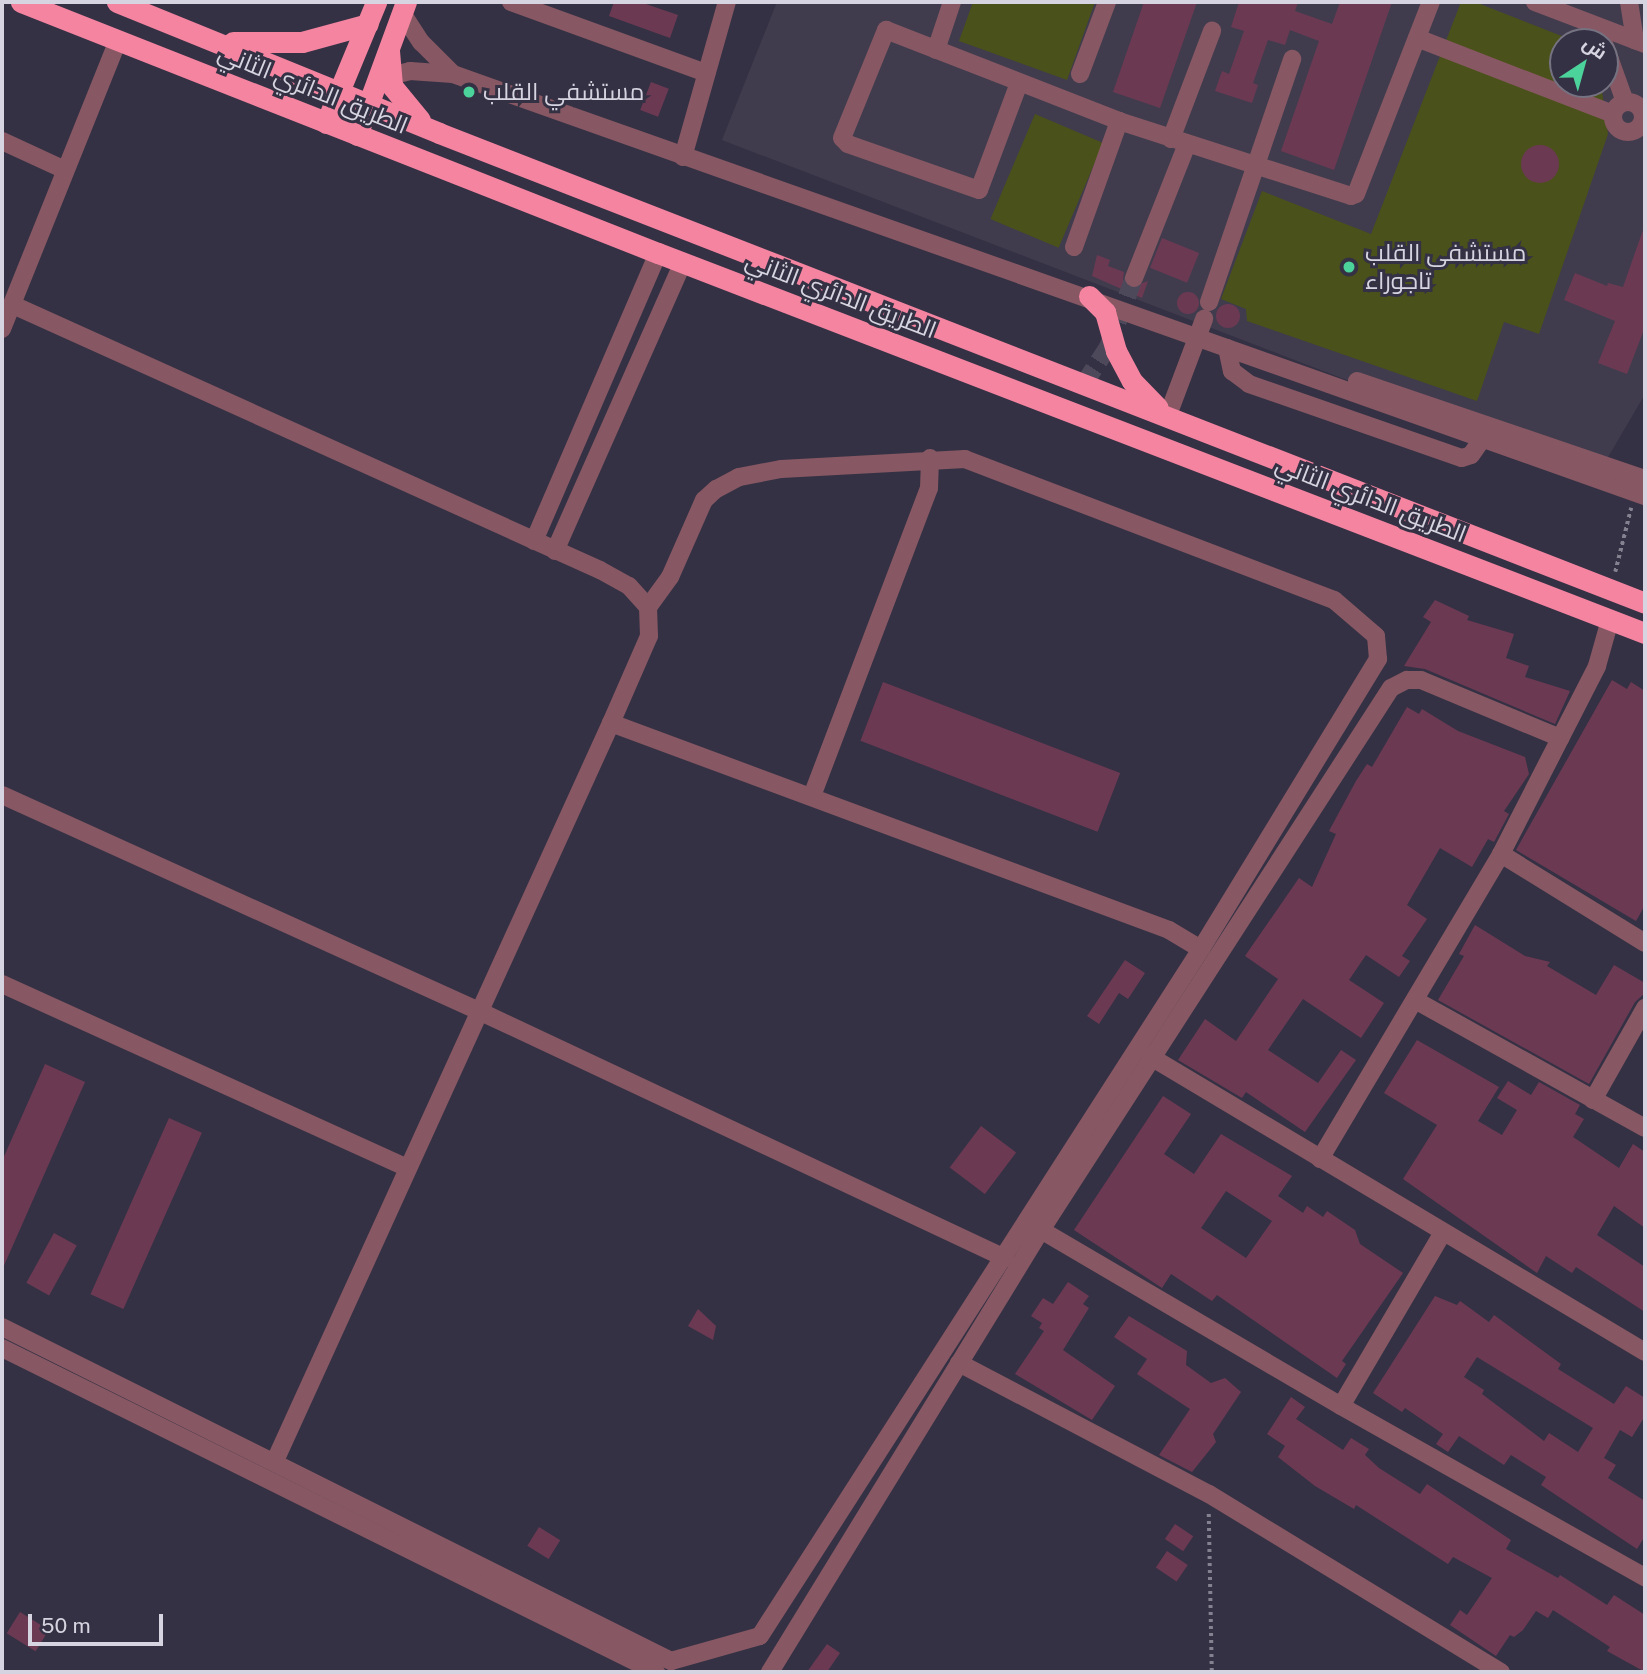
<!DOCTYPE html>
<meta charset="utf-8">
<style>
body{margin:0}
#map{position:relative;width:1647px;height:1674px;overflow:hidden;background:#353144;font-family:"Public Sans",Cairo,sans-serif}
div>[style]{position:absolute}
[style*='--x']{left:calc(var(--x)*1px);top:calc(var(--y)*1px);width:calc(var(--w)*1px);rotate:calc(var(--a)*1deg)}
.medical>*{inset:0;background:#413c4d}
.green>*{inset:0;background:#4b511a;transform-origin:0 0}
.building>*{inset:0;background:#6c3953;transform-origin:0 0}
.round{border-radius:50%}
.minor-tunnel>*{height:18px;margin-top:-9px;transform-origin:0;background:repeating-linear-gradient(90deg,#4d495b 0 18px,transparent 0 27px)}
.path>*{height:3.5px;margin-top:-1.75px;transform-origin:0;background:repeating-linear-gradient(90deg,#848191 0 3.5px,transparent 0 7px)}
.minor>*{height:18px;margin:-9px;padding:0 9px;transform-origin:9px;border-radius:9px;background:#875863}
.minor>.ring{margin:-9px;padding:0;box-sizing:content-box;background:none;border:18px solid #875863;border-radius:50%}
.highway>*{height:21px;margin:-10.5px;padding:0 10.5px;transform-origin:10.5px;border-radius:10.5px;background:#f584a1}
.dots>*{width:19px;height:19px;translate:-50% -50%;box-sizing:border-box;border:4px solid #353144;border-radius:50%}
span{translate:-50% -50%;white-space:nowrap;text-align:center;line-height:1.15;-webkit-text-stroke:6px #353144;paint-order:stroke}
.street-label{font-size:24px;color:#d6d4e0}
.poi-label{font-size:24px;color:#d6d4e0}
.left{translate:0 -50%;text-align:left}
.frame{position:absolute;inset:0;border:4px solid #d6d4e0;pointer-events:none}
.north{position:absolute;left:1549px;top:28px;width:70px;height:70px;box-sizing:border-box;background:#353144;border:2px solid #757282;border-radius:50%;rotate:36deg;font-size:19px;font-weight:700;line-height:28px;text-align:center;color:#d6d4e0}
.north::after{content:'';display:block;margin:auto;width:24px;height:32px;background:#4cd39b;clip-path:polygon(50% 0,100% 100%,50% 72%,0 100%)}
.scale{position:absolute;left:28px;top:1614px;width:135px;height:32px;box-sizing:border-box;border:4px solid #d6d4e0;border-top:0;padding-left:9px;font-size:21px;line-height:24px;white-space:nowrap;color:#d6d4e0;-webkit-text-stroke:5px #353144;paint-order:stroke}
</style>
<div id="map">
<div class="medical">
<i style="clip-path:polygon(evenodd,777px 2px,1645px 2px,1645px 394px,1597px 476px,722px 140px,777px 2px,1563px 42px,1605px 42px,1605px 84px,1563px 84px,1563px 42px)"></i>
</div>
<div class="green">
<i style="clip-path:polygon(973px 2px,1095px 2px,1067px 80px,959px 41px)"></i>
<i style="clip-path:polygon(1461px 2px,1475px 2px,1577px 42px,1563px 42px,1563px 84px,1601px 84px,1608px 134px,1539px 334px,1504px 322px,1477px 401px,1247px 321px,1246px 309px,1221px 299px,1262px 191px,1371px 234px)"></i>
<i style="left:1035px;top:114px;width:74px;height:114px;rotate:23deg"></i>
</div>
<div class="building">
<i style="clip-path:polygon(614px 2px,640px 2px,678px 15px,670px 38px,609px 16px)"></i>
<i style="clip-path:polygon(1144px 2px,1197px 2px,1160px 108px,1113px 92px)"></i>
<i style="clip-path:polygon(1239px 2px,1298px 2px,1295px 11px,1332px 24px,1340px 2px,1392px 2px,1334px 170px,1281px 151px,1319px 41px,1290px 30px,1285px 45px,1268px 40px,1253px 83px,1258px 85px,1252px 103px,1215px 91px,1222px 71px,1229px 74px,1244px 31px,1231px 27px)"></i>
<i style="left:651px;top:82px;width:19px;height:30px;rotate:21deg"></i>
<i class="round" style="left:1521px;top:145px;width:38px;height:38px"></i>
<i style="clip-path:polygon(1643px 230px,1645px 327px,1627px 374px,1598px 363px,1615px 321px,1564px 300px,1575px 273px,1607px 286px,1608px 283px,1623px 287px)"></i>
<i style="left:1162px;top:238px;width:40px;height:32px;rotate:22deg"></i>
<i style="clip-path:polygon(1097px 255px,1110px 260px,1108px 266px,1124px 272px,1123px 280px,1129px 288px,1148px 281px,1142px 298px,1092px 276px)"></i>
<i class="round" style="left:1177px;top:292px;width:22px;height:22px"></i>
<i class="round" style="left:1216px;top:304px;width:24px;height:24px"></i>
<i style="clip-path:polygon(1435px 600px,1469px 616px,1467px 620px,1514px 634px,1506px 658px,1529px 666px,1525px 677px,1570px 691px,1555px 724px,1425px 669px,1404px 666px,1431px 622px,1423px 617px)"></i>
<i style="clip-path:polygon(1612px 680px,1627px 689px,1631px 682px,1645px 691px,1645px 905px,1636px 921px,1516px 850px)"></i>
<i style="left:883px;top:682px;width:254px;height:63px;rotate:21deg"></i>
<i style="clip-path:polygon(1407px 707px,1419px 714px,1422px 709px,1458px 731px,1525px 757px,1529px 774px,1504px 811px,1509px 814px,1494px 842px,1488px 839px,1472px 867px,1440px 848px,1407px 905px,1427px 919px,1402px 956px,1410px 961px,1399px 977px,1366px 955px,1349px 980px,1384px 1003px,1361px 1038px,1303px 999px,1268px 1050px,1318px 1083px,1341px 1050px,1356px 1060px,1305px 1132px,1246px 1092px,1242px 1098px,1178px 1060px,1205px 1019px,1236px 1041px,1278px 979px,1245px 956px,1299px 878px,1312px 887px,1336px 834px,1329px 831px,1356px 781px,1367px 764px,1372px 767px)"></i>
<i style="clip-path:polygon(1475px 925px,1525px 956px,1550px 962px,1547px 966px,1596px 995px,1614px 965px,1645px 983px,1645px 993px,1635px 1002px,1589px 1084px,1438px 1000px,1464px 956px,1459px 954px)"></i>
<i style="clip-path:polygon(1125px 960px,1145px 973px,1128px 999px,1119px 993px,1099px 1024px,1087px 1016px)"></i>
<i style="clip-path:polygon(1417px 1040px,1499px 1087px,1478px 1121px,1502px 1135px,1517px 1110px,1497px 1098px,1508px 1081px,1531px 1095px,1539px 1082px,1580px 1105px,1575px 1114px,1584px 1119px,1573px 1137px,1582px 1143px,1619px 1168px,1633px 1144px,1645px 1152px,1645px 1228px,1614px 1206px,1597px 1235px,1645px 1267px,1645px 1312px,1576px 1267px,1572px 1273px,1546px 1256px,1537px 1273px,1403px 1179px,1437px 1125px,1384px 1093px)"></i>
<i style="clip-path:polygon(45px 1064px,85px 1082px,2px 1270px,2px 1161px)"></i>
<i style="clip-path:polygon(evenodd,1163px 1096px,1191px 1114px,1164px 1154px,1194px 1174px,1221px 1134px,1292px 1176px,1278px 1196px,1303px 1213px,1307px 1206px,1323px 1217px,1327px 1211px,1355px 1230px,1360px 1244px,1403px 1273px,1342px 1361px,1346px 1364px,1337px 1378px,1217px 1295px,1212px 1301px,1171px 1274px,1162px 1288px,1074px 1230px,1163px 1096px,1226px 1191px,1272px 1221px,1246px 1258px,1201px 1228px,1226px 1191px)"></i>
<i style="left:169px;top:1118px;width:36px;height:193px;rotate:24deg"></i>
<i style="left:981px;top:1126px;width:44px;height:52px;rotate:37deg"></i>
<i style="left:54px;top:1233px;width:26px;height:57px;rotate:29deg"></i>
<i style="clip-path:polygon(1068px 1282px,1089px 1296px,1083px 1304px,1089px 1308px,1063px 1350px,1115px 1386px,1092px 1420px,1015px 1374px,1044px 1331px,1039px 1328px,1042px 1323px,1031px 1316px,1043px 1298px,1053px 1304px)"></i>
<i style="clip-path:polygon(evenodd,1435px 1296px,1457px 1305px,1460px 1301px,1489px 1322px,1494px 1315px,1561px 1364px,1558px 1369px,1614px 1404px,1626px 1386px,1645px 1398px,1645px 1416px,1632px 1437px,1620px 1430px,1604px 1458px,1616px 1465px,1608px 1478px,1645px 1501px,1645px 1536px,1637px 1549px,1541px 1485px,1546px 1477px,1511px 1455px,1504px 1465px,1459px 1436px,1448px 1452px,1436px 1444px,1443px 1434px,1405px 1408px,1402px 1412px,1373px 1393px,1435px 1296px,1477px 1357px,1593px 1428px,1578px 1452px,1549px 1433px,1544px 1441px,1482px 1394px,1484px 1390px,1464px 1377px,1477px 1357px)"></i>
<i style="clip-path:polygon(698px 1309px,716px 1326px,713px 1340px,688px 1326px)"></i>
<i style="clip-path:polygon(1129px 1316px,1187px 1351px,1186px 1365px,1211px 1383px,1225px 1378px,1241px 1392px,1213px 1434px,1216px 1442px,1192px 1472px,1159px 1455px,1190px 1409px,1137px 1374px,1147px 1359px,1114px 1337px)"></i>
<i style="clip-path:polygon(1291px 1397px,1305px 1407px,1296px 1419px,1343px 1450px,1351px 1438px,1369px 1449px,1365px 1455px,1379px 1468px,1420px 1494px,1427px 1484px,1511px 1540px,1506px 1549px,1558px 1578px,1560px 1575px,1607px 1605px,1614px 1595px,1645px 1615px,1645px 1672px,1607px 1651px,1610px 1647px,1553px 1610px,1548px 1618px,1536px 1611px,1523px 1630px,1514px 1637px,1510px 1635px,1496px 1656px,1450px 1625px,1460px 1610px,1467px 1615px,1492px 1578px,1453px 1557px,1448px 1564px,1356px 1505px,1354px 1509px,1315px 1486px,1278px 1457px,1285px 1446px,1267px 1434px)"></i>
<i style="left:1175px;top:1524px;width:22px;height:18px;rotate:34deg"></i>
<i style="left:539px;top:1527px;width:25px;height:22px;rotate:32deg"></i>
<i style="left:1167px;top:1551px;width:25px;height:20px;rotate:34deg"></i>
<i style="left:20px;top:1612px;width:34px;height:25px;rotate:32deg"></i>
<i style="clip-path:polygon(827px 1644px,840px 1653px,827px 1672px,807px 1672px)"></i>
</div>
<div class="minor-tunnel">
<i style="--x:1084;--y:384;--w:44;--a:-57"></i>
<i style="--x:1108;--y:347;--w:74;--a:-69.4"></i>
</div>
<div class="path">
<i style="--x:1615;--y:572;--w:66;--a:-76"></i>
<i style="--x:1209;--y:1514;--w:158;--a:88.9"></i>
</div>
<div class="minor">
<i style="--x:511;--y:2;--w:208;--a:20"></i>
<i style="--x:1535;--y:2;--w:118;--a:20.9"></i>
<i style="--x:1629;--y:2;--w:39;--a:81"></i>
<i style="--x:402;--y:13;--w:35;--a:57"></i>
<i style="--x:421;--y:42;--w:45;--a:45"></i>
<i style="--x:1417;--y:38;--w:210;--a:21.2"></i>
<i style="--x:1605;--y:46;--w:59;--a:70.3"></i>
<i style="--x:936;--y:50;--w:51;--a:-71.6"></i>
<i style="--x:1080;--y:74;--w:77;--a:-69.4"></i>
<i style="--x:390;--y:76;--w:21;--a:-14"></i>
<i style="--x:410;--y:71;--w:43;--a:4"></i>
<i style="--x:453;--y:74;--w:1264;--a:19.5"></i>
<i style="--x:1019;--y:83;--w:114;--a:110.5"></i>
<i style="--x:979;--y:190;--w:139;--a:-160.7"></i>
<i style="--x:848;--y:144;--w:8;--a:-135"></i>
<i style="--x:842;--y:138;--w:117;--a:-67.8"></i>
<i style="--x:886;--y:30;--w:250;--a:21.3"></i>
<i style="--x:1119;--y:121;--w:244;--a:17.9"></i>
<i style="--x:1351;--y:196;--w:5;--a:-22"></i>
<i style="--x:1356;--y:194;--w:206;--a:-68.7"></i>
<i class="ring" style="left:1613px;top:102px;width:12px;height:12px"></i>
<i style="--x:1171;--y:139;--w:116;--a:-69.2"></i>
<i style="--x:2;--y:141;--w:69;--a:24.7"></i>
<i style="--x:683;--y:157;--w:161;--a:-74.2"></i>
<i style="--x:1074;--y:247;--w:134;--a:-70.3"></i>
<i style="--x:1134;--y:278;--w:144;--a:-68.4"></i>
<i style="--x:1209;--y:302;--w:257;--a:-71.1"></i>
<i style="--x:13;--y:305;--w:644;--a:24.3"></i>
<i style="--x:600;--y:570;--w:33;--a:29"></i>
<i style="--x:629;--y:586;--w:28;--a:48"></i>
<i style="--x:2;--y:329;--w:311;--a:-68.1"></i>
<i style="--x:1227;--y:348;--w:24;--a:78"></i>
<i style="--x:1232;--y:371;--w:21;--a:37"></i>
<i style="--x:1249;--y:384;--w:225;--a:19.2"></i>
<i style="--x:1462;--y:458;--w:9;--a:-18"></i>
<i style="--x:1471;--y:455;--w:21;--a:-55"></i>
<i style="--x:1357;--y:381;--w:304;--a:18.8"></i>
<i style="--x:1168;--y:415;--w:103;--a:-69.4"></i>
<i style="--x:534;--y:541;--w:314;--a:-66.7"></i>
<i style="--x:555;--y:551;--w:316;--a:-66.1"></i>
<i style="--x:611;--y:723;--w:595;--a:20.35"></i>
<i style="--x:1169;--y:930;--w:37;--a:31"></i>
<i style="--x:2;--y:795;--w:526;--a:24.37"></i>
<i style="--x:481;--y:1012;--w:579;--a:25.15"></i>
<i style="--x:812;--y:796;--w:329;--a:-69.2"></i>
<i style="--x:929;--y:488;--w:30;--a:-88"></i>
<i style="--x:1501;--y:854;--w:169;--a:31.7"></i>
<i style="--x:2;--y:984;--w:445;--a:24.4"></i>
<i style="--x:1415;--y:1000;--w:263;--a:29.1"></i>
<i style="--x:1151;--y:1057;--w:575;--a:30.84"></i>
<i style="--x:1593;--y:1100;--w:106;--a:-60.5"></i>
<i style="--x:1320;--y:1159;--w:355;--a:-59.3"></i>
<i style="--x:1501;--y:854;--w:211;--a:-62.9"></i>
<i style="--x:1597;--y:666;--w:48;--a:-74.2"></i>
<i style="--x:1041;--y:1230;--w:348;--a:30.4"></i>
<i style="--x:1442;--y:1234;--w:199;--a:120.4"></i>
<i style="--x:1341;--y:1406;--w:349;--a:29.4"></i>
<i style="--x:2;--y:1327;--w:748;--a:26.53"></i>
<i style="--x:671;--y:1661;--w:92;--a:-15.7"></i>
<i style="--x:760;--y:1636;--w:816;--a:-57.3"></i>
<i style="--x:1201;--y:949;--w:340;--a:-58.6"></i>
<i style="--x:1378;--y:659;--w:23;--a:-95"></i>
<i style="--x:1376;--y:636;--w:55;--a:-139.4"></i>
<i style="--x:1334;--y:600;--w:395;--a:-159.1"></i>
<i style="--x:965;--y:459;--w:184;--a:176.9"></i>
<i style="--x:781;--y:469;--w:43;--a:169.2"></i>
<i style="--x:739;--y:477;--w:26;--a:152"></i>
<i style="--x:716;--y:489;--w:16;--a:137"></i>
<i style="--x:704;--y:500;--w:84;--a:113.8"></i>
<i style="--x:670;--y:577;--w:37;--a:126"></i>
<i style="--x:648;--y:607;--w:29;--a:88"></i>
<i style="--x:649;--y:636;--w:95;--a:113.6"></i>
<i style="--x:611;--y:723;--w:811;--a:114.48"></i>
<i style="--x:2;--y:1348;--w:730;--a:26.35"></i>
<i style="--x:959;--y:1363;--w:282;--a:27.7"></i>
<i style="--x:1209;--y:1494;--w:342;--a:31.4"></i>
<i style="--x:770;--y:1672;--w:518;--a:-58.49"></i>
<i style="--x:1041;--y:1230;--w:645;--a:-57.15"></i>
<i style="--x:1391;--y:688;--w:18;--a:-27"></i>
<i style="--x:1407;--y:680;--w:14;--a:0"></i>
<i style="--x:1421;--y:680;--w:151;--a:22.6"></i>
</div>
<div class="highway">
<i style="--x:21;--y:2;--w:685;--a:21.51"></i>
<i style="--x:658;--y:253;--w:1058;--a:21.06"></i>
<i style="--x:117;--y:2;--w:348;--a:22.1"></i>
<i style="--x:439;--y:133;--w:1294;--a:21.29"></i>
<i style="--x:233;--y:42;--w:69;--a:0"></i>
<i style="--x:302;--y:42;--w:68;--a:-15.3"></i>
<i style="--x:389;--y:51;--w:35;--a:85"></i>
<i style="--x:392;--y:86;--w:44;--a:50.5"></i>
<i style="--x:326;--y:123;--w:131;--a:-67.5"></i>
<i style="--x:357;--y:135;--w:142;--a:-69.8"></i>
<i style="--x:1089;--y:296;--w:23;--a:45"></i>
<i style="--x:1105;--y:312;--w:41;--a:74.2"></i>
<i style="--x:1116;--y:351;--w:34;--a:62"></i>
<i style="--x:1132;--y:381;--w:37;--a:46"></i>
</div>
<div class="dots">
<i style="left:469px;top:92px;background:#4cd39b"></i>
<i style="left:1349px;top:267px;background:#4cd39b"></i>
</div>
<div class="street-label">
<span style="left:313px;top:89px;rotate:22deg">الطريق الدائري الثاني</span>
<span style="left:841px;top:295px;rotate:21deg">الطريق الدائري الثاني</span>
<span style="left:1371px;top:499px;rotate:21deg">الطريق الدائري الثاني</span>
</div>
<div class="poi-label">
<span class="left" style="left:483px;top:92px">مستشفي القلب</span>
<span class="left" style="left:1365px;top:267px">مستشفى القلب<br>تاجوراء</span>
</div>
<div class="frame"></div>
<div class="north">ش</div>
<div class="scale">50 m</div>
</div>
